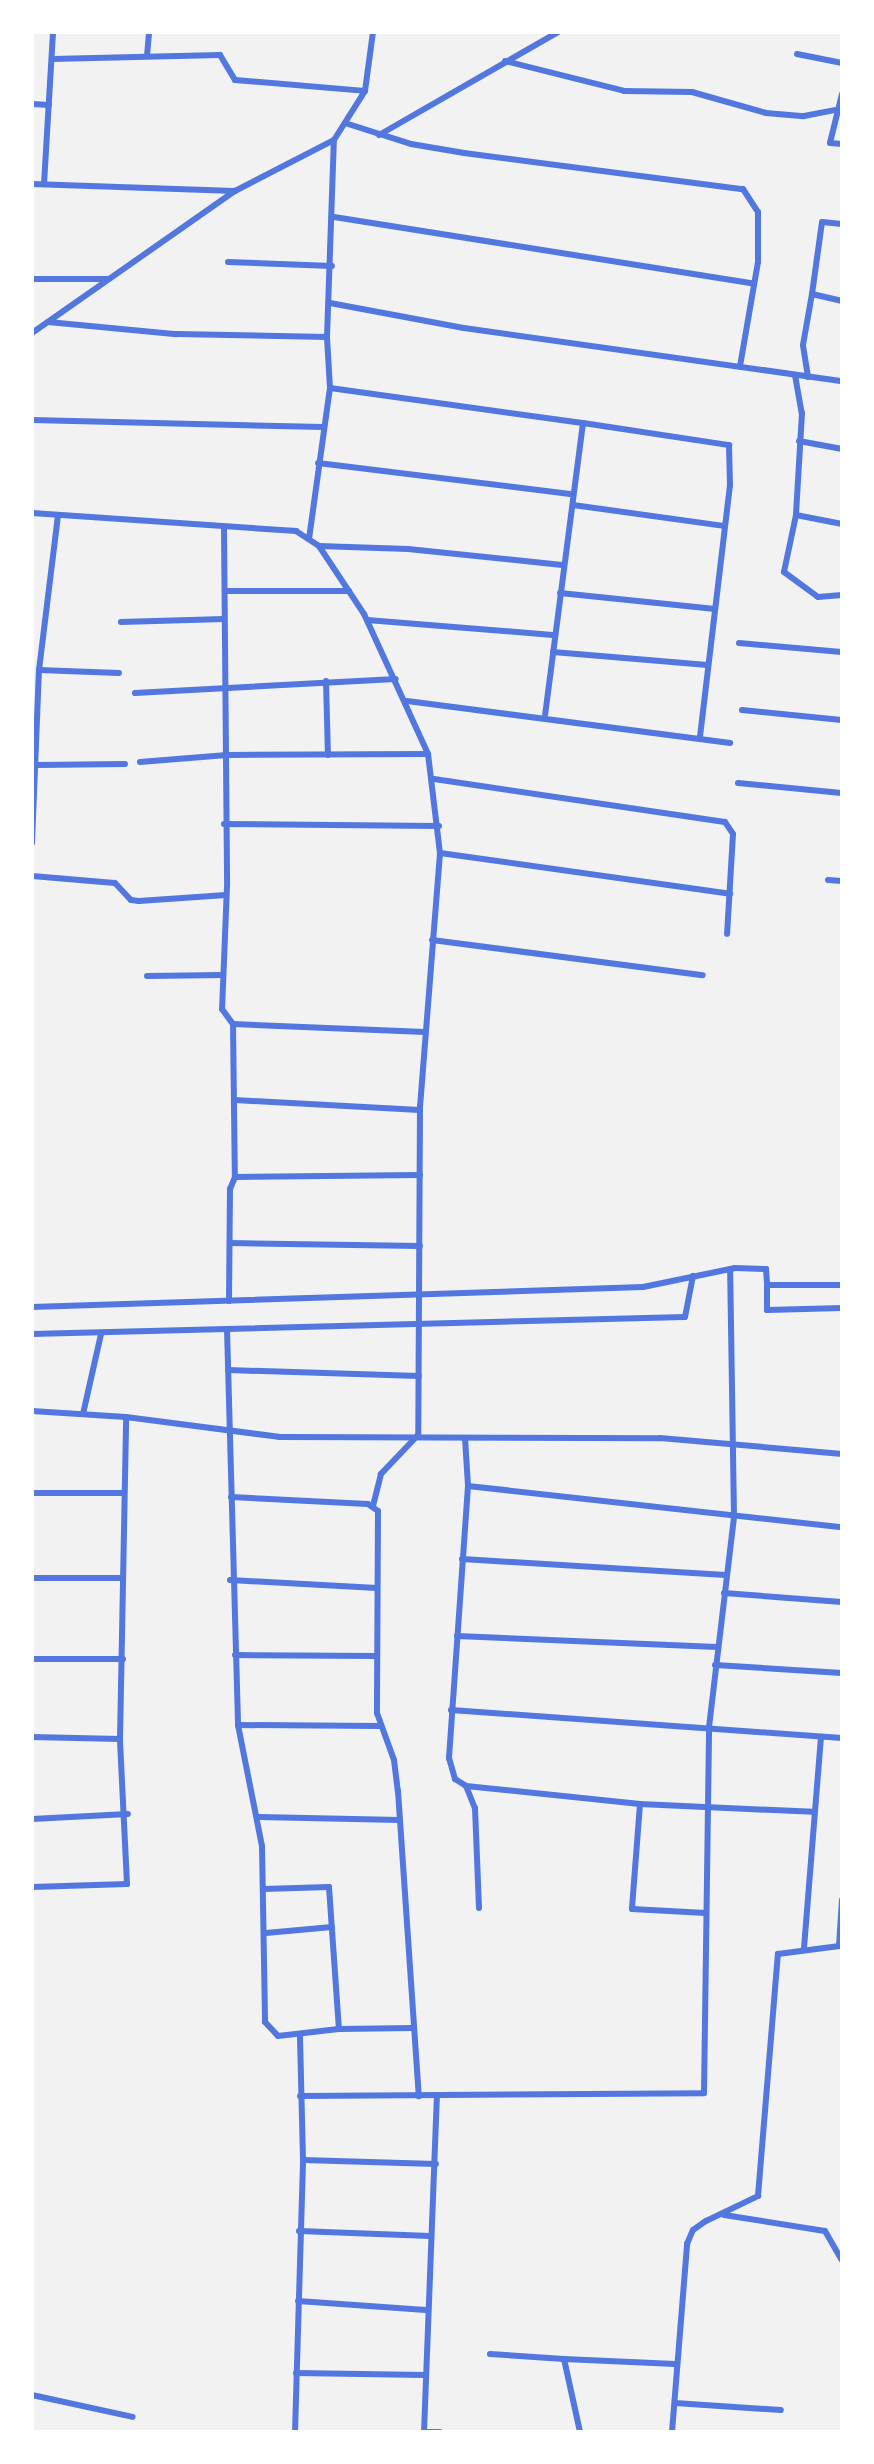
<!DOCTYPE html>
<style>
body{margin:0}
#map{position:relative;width:874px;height:2464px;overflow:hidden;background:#f2f2f2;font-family:Arial,sans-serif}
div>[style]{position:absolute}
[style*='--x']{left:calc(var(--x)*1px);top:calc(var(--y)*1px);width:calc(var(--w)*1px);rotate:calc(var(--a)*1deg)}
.minor>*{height:6px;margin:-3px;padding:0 3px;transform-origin:3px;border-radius:3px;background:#5277de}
span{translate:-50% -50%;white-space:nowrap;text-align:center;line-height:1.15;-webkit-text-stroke:7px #fff;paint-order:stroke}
.frame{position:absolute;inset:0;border:34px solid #fff;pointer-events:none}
</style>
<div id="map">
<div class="minor">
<i style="--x:797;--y:54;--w:46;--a:11.3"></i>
<i style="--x:147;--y:56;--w:24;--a:-85"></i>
<i style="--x:52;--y:59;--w:168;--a:-1.4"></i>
<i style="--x:220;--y:55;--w:29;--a:59"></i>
<i style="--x:235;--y:80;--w:130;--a:4.8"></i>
<i style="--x:505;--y:61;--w:123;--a:14.1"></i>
<i style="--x:624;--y:91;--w:68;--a:0.8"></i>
<i style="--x:692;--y:92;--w:77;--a:15.8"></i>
<i style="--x:766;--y:113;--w:38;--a:5"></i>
<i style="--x:804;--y:116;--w:31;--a:-11"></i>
<i style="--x:842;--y:94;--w:50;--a:103.8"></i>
<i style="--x:830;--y:143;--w:12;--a:5"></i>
<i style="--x:32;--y:104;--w:17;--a:3"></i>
<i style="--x:345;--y:123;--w:69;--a:17.7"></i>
<i style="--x:411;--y:144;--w:54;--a:9.6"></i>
<i style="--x:464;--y:153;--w:281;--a:7.4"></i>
<i style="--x:743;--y:189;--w:27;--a:57"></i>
<i style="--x:758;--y:212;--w:50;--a:90"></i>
<i style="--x:758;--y:262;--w:106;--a:99.8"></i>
<i style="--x:379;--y:135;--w:207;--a:-29.9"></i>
<i style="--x:32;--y:184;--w:203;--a:2"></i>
<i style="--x:44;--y:184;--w:152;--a:-86.6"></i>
<i style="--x:334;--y:217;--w:423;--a:9"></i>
<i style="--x:842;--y:224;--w:20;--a:-174"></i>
<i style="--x:822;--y:222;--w:73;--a:97.9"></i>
<i style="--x:812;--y:294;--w:31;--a:13"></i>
<i style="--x:228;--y:262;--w:104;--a:2.2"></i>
<i style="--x:32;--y:279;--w:76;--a:0"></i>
<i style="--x:330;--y:303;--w:136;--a:10.6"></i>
<i style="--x:464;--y:328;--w:382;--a:8"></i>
<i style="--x:48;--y:322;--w:129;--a:5.4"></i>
<i style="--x:176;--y:334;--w:151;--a:1.1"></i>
<i style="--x:32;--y:333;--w:248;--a:-35"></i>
<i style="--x:235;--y:191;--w:111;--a:-27.3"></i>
<i style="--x:334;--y:140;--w:58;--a:-57.7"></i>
<i style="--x:365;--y:91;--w:60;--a:-82.3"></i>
<i style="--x:795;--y:375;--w:39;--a:80"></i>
<i style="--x:802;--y:413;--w:102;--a:93.4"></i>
<i style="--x:796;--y:515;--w:47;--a:11.1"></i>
<i style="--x:808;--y:377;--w:32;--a:-99"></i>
<i style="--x:803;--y:345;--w:52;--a:-80"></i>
<i style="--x:330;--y:388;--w:255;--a:7.9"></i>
<i style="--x:583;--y:423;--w:294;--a:97.4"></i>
<i style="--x:32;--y:420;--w:291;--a:1.4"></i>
<i style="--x:583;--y:423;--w:148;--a:8.6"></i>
<i style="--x:729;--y:445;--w:40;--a:88.6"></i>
<i style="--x:730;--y:485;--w:254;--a:96.8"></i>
<i style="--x:799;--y:441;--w:44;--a:10.5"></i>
<i style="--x:318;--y:463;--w:256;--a:7"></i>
<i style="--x:573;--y:505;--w:152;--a:7.9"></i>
<i style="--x:32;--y:513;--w:265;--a:3.9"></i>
<i style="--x:296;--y:531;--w:27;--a:33"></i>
<i style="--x:319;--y:546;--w:82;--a:56.5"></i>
<i style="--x:364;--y:614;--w:154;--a:65.4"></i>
<i style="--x:428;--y:754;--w:100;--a:83.1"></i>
<i style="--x:440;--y:853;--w:254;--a:94.5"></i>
<i style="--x:420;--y:1106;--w:329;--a:90.3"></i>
<i style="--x:418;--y:1435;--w:54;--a:133.5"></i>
<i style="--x:381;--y:1474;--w:32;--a:104"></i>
<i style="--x:796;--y:515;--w:58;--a:101.9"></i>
<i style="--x:784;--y:572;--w:42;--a:36.3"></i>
<i style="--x:818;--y:597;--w:24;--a:-5"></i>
<i style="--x:224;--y:528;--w:358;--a:89.5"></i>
<i style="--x:227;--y:886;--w:123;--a:92.3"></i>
<i style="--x:222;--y:1009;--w:19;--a:54"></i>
<i style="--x:233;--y:1024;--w:153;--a:89.3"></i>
<i style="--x:309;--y:539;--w:152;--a:-82.1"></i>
<i style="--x:330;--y:388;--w:51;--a:-93.4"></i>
<i style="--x:327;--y:337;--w:197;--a:-88"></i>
<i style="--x:319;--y:546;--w:89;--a:1.9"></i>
<i style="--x:408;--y:549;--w:155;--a:5.9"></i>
<i style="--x:228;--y:591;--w:121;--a:0"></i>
<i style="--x:560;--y:593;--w:156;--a:5.9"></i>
<i style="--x:367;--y:620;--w:186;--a:4.6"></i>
<i style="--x:121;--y:622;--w:103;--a:-1.7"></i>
<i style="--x:739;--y:643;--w:103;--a:5"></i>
<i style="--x:553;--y:652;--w:155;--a:4.8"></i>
<i style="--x:39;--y:670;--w:80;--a:2.1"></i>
<i style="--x:326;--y:681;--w:74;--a:88.5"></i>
<i style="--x:135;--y:693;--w:261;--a:-3.1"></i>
<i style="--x:407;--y:701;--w:326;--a:7.4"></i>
<i style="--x:742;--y:710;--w:100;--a:5.7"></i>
<i style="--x:140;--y:762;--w:87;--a:-4.6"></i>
<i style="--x:227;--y:755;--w:201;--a:-0.3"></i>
<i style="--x:38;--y:765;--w:87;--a:-0.7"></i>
<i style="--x:434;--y:779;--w:294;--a:8.4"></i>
<i style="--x:725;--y:822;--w:14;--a:56"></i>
<i style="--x:733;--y:834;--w:100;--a:93.4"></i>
<i style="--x:738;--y:783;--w:104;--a:5.5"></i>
<i style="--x:224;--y:824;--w:215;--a:0.5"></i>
<i style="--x:32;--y:843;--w:173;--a:-87.7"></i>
<i style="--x:39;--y:670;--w:156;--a:-83"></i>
<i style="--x:440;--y:853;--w:293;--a:8"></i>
<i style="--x:32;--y:876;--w:83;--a:4.8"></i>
<i style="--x:115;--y:883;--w:23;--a:47"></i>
<i style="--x:131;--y:900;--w:8;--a:7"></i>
<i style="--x:139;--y:901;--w:87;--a:-3.9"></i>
<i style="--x:828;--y:880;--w:14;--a:4"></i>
<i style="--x:432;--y:940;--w:273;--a:7.4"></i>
<i style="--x:147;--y:976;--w:76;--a:-0.8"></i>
<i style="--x:233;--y:1024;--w:192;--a:2.4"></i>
<i style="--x:235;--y:1100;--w:185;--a:3.1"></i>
<i style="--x:230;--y:1243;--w:190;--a:0.9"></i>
<i style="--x:767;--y:1285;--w:25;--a:90"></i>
<i style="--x:767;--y:1310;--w:75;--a:-1.5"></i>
<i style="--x:229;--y:1301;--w:112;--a:-89.5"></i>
<i style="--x:230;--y:1189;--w:13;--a:-67"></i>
<i style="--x:235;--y:1177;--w:185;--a:-0.6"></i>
<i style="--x:32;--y:1307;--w:611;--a:-1.87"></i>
<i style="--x:643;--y:1287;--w:94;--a:-11.7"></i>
<i style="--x:735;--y:1268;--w:31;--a:2"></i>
<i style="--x:766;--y:1269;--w:16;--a:86"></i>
<i style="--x:767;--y:1285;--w:75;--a:0"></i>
<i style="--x:227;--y:1329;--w:396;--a:88.4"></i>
<i style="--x:238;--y:1725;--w:123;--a:78.8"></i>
<i style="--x:262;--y:1846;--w:176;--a:89"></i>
<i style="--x:265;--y:2022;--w:19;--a:47"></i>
<i style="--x:278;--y:2036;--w:61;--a:-6.5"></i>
<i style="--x:339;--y:2029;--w:74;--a:-0.8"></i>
<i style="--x:32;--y:1334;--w:653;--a:-1.49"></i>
<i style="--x:685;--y:1317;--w:42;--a:-79"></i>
<i style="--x:228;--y:1370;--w:191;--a:1.8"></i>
<i style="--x:32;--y:1411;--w:94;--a:3.7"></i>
<i style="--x:126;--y:1417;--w:154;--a:7.4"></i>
<i style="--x:279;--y:1437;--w:381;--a:0.2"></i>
<i style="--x:660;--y:1438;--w:183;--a:5"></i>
<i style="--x:83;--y:1414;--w:82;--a:-77.3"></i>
<i style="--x:465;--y:1438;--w:48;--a:86.4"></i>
<i style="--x:468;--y:1486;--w:273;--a:94"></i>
<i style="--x:449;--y:1758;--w:22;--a:74"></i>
<i style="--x:455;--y:1779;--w:13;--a:32"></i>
<i style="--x:466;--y:1786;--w:24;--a:68"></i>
<i style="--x:475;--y:1808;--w:100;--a:87.7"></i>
<i style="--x:468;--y:1486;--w:376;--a:6.3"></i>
<i style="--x:32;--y:1493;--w:90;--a:0"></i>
<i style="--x:231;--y:1497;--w:137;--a:2.9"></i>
<i style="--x:368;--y:1504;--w:12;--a:35"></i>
<i style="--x:378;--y:1511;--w:202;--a:90.3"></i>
<i style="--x:377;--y:1713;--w:50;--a:70.1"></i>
<i style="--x:394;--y:1760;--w:31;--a:83"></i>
<i style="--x:398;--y:1791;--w:306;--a:86.1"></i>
<i style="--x:462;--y:1559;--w:264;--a:3.5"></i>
<i style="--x:32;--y:1578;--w:91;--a:0"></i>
<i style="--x:230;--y:1580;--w:147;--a:3.1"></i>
<i style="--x:724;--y:1593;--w:118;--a:4.4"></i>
<i style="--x:457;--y:1636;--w:260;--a:2.4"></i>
<i style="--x:235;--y:1655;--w:142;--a:0.4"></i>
<i style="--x:32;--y:1659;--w:91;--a:0"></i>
<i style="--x:715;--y:1665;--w:127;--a:3.6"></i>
<i style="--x:451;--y:1710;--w:392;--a:4.1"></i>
<i style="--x:238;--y:1725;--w:142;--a:0.4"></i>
<i style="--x:32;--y:1737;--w:88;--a:1.3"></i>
<i style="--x:120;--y:1739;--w:322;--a:-88.9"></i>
<i style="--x:466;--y:1786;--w:175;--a:5.9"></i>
<i style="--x:640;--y:1804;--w:173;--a:2.6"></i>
<i style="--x:640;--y:1804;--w:105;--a:94.4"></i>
<i style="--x:632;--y:1909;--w:74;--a:3.1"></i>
<i style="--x:259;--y:1817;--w:141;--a:1.2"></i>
<i style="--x:32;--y:1819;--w:96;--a:-3"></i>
<i style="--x:32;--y:1887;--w:95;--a:-1.8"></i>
<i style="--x:127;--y:1884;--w:145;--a:-92.8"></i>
<i style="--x:264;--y:1889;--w:65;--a:-1.8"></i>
<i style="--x:329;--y:1887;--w:142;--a:86"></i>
<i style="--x:266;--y:1933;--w:66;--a:-5.2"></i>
<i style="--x:804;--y:1948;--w:212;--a:-85.4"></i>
<i style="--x:300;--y:2096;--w:404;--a:-0.4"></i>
<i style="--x:704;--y:2093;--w:366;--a:-89.2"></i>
<i style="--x:709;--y:1727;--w:212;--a:-83.2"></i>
<i style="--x:734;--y:1516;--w:246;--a:-90.9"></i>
<i style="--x:303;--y:2160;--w:133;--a:1.7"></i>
<i style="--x:724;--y:2215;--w:102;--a:9"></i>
<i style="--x:825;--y:2231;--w:34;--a:60"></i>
<i style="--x:299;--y:2231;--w:131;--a:2.2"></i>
<i style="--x:298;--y:2301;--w:128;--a:4"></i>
<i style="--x:490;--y:2354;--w:74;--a:3.9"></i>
<i style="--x:564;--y:2359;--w:75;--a:77.6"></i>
<i style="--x:564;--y:2359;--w:111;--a:2.6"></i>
<i style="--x:296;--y:2373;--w:129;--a:0.9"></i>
<i style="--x:32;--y:2395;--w:103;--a:12.3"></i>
<i style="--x:675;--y:2403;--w:106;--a:3.8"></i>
<i style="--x:295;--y:2432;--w:272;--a:-88.3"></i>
<i style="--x:303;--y:2160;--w:126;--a:-91.4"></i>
<i style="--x:424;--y:2432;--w:336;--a:-87.8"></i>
<i style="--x:424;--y:2432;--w:16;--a:0"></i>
<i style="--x:672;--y:2432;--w:189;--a:-85.4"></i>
<i style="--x:687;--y:2244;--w:15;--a:-67"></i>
<i style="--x:693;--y:2230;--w:16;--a:-35"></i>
<i style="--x:706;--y:2221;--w:58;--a:-25.7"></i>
<i style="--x:758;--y:2196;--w:243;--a:-85.3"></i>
<i style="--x:778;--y:1954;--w:62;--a:-7.5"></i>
<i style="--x:839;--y:1946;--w:46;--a:-86.3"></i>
</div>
<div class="frame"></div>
</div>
